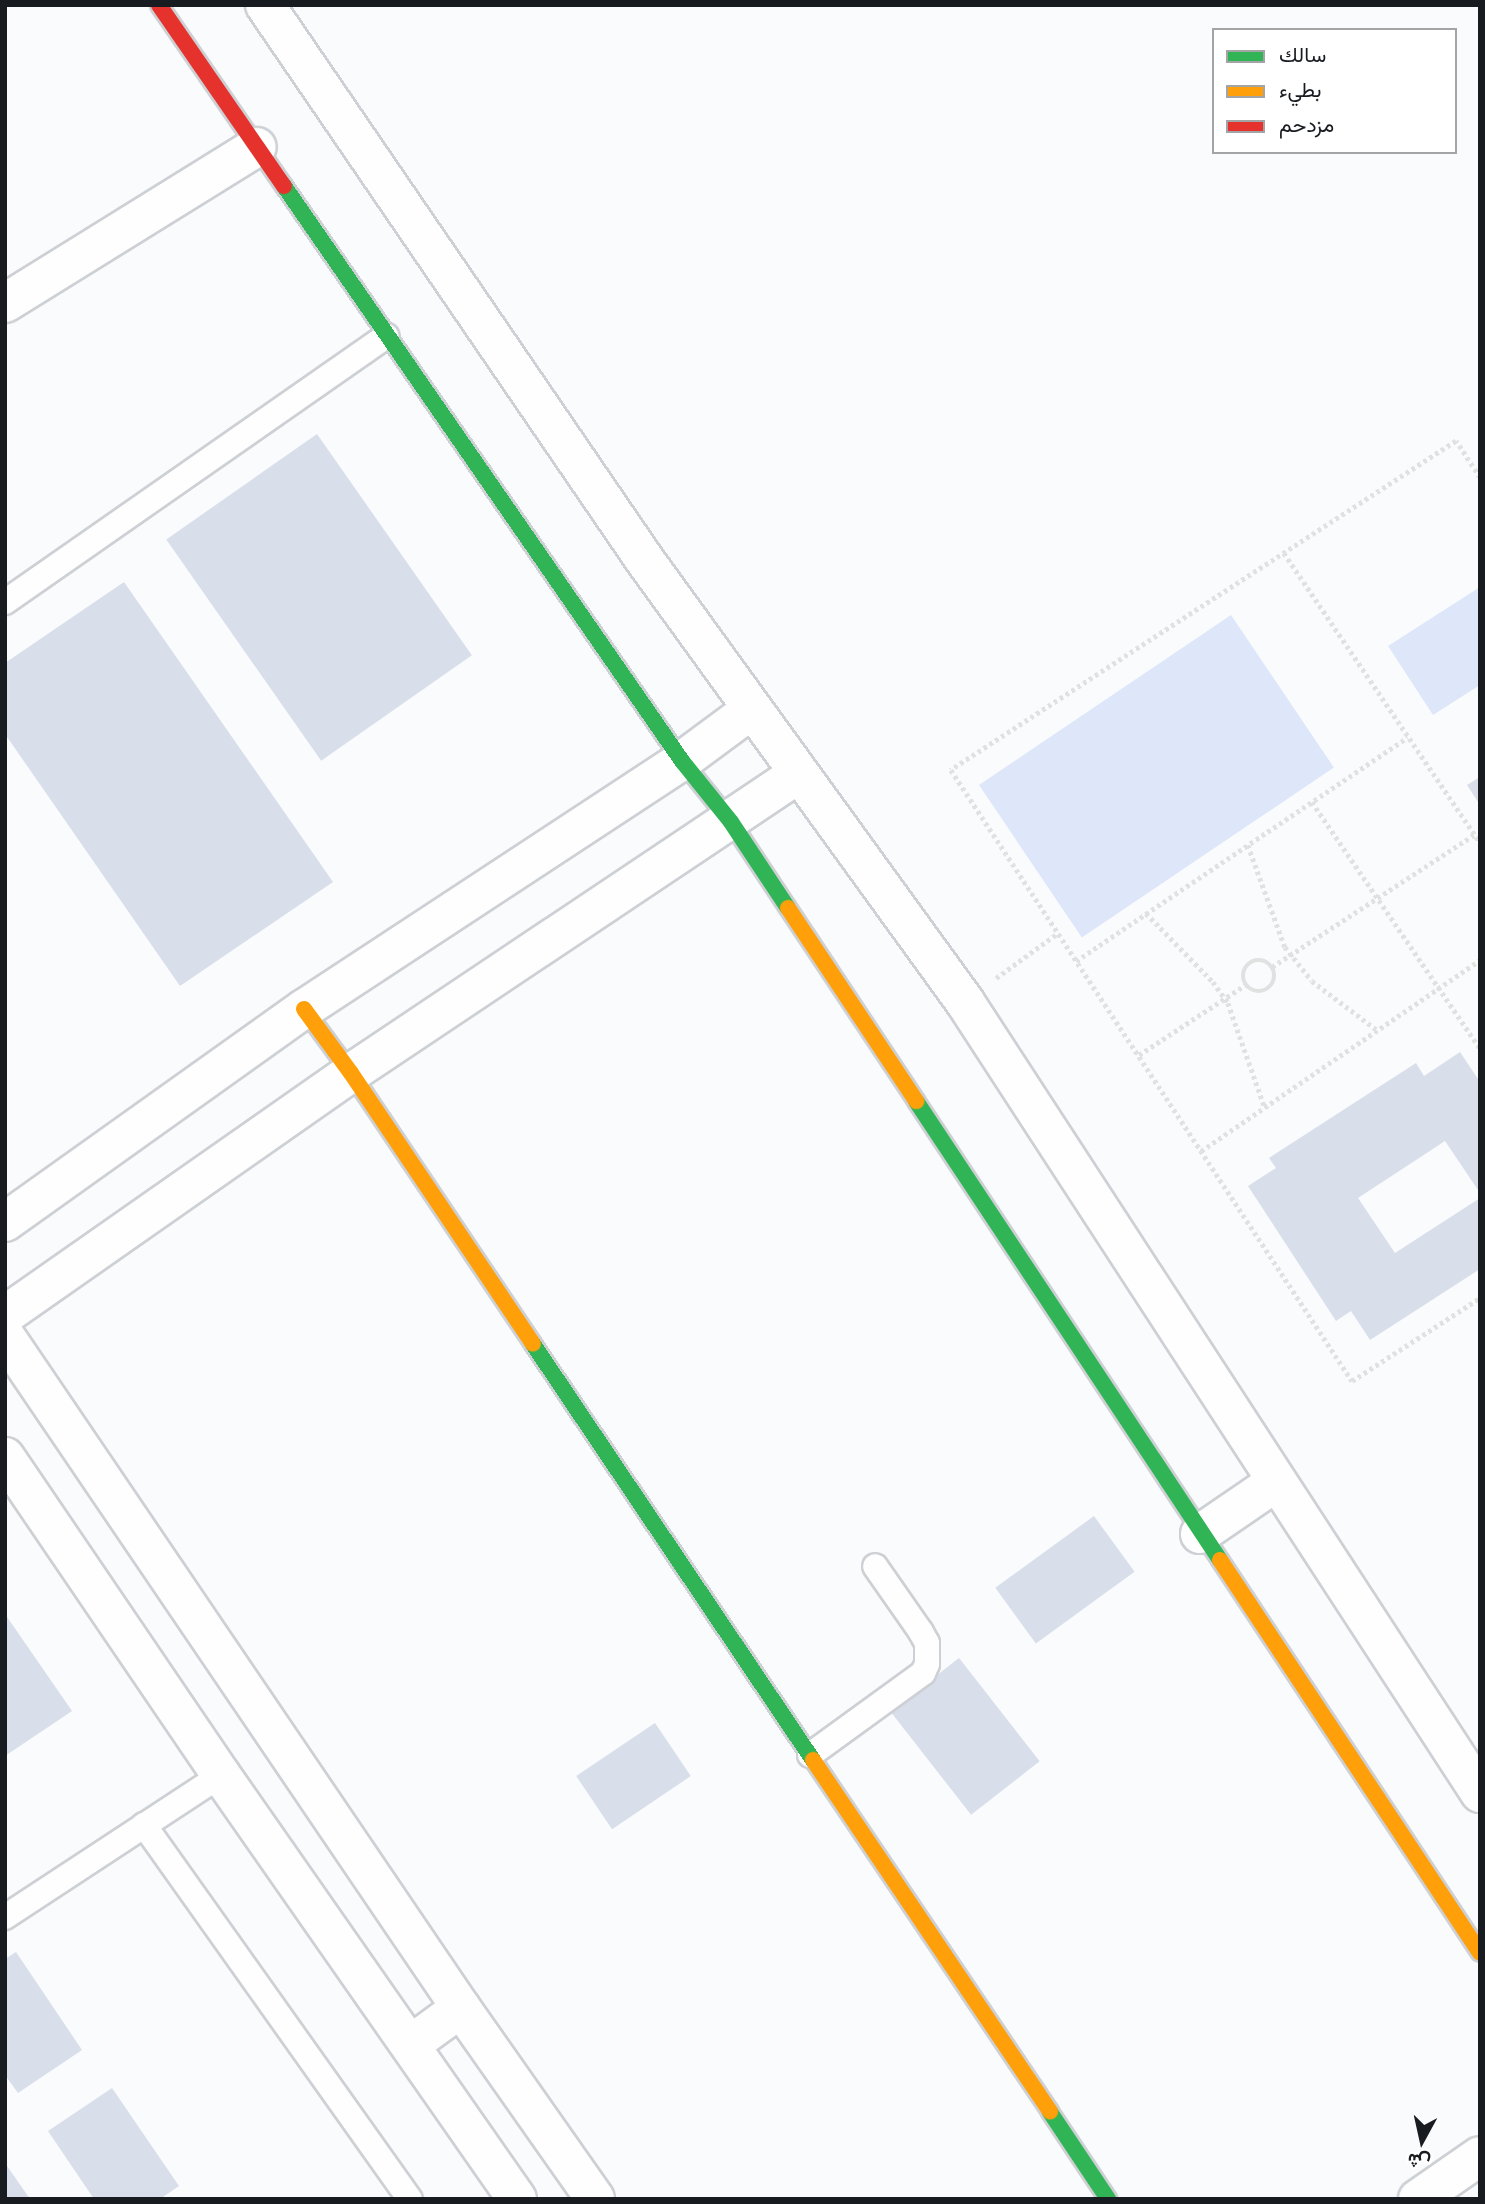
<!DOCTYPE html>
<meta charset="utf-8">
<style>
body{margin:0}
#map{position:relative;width:1485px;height:2204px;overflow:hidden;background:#fafbfd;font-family:Lato,Vazirmatn,sans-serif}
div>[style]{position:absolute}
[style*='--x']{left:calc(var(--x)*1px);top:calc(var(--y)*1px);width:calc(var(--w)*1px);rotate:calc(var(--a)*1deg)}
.green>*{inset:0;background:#dee7fa;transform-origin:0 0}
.building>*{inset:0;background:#d8deea;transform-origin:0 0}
.path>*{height:4.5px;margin-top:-2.25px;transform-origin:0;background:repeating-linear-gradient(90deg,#e0e1e1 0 3.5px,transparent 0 7px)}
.path>.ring{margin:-2.25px;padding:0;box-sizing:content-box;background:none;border:4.5px solid #e0e1e1;border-radius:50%}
.roads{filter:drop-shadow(2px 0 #cdd0d4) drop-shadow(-2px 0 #cdd0d4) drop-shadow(0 2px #cdd0d4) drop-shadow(0 -2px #cdd0d4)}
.lane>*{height:24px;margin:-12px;padding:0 12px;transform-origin:12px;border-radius:12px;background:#fefeff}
.street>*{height:38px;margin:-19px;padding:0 19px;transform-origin:19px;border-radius:19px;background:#fefeff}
.fast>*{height:16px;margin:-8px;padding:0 8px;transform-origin:8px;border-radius:8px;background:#30b455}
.slow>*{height:16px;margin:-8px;padding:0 8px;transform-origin:8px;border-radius:8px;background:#ff9f0a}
.jam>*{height:16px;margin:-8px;padding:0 8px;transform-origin:8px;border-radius:8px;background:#e5322d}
span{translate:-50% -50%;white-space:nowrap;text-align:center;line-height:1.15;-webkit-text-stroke:5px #fff;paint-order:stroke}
.frame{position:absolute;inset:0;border:7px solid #181b20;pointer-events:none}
.legend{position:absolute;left:1212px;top:28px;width:245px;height:126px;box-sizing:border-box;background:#fff;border:2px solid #a3a4a6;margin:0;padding:9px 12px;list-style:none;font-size:21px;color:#181b20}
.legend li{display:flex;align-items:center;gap:14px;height:35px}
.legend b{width:35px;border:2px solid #a3a4a6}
.north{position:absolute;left:1387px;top:2106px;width:70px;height:70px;-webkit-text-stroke:5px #fff;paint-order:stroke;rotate:188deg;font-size:19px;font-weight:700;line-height:28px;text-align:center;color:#181b20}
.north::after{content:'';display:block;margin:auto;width:24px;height:32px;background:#181b20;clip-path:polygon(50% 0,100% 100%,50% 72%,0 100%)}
</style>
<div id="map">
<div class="green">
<i style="clip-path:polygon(1480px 587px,1480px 685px,1433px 715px,1388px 646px)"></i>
<i style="left:1231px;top:615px;width:184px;height:304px;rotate:56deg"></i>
</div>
<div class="building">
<i style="left:317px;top:434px;width:270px;height:184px;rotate:55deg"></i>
<i style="clip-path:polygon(124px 582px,333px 882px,180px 986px,5px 734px,5px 663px)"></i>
<i style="clip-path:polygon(1480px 777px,1480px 805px,1467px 785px)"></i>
<i style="clip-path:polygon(1460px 1052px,1480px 1082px,1480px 1193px,1445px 1141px,1358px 1198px,1395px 1253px,1480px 1198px,1480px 1269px,1370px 1340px,1351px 1311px,1336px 1321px,1248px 1186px,1276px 1168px,1269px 1158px,1416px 1063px,1424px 1076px)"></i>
<i style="left:1094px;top:1516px;width:69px;height:122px;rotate:54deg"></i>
<i style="clip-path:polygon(5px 1614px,72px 1711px,5px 1756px)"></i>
<i style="left:959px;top:1658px;width:131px;height:87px;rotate:52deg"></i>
<i style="left:655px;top:1723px;width:64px;height:95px;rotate:56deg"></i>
<i style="clip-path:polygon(16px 1952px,82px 2050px,18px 2093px,5px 2075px,5px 1959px)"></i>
<i style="clip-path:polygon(112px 2088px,179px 2186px,160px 2199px,94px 2199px,48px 2131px)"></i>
<i style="clip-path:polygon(5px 2163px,30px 2199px,5px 2199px)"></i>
</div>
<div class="path">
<i style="--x:1480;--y:478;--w:44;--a:-123"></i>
<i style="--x:1456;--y:441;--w:603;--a:146.92"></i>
<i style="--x:951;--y:770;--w:731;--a:56.72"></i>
<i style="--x:1352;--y:1381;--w:153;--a:-33"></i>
<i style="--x:1284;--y:553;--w:350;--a:55.9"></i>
<i style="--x:1312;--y:802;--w:298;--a:55.7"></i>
<i style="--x:1248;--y:845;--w:109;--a:70.1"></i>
<i style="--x:1285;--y:947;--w:43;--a:51.5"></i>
<i style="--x:1312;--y:981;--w:81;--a:37"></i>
<i style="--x:1146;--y:913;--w:96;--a:45.8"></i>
<i style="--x:1213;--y:982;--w:26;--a:54"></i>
<i style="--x:1228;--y:1003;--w:111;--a:70.6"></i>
<i class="ring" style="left:1243px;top:960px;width:27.5px;height:27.5px"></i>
<i style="--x:1076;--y:961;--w:400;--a:-34"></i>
<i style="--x:1272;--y:967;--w:241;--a:-33.2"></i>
<i style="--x:996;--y:978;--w:77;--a:-36"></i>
<i style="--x:1139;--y:1055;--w:127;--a:-33.4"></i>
<i style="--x:1201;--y:1151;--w:338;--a:-34.4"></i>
</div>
<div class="roads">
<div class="lane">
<i style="--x:5;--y:602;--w:465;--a:-34.9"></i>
<i style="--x:810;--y:1755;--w:140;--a:-36"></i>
<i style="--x:923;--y:1673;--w:10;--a:-66"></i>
<i style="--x:927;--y:1664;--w:21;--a:-90"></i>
<i style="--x:927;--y:1643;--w:13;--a:-119"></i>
<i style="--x:921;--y:1632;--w:80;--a:-124.9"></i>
<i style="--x:144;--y:1825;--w:459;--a:54.6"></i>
<i style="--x:5;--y:1917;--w:258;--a:-33.3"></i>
</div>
<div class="street">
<i style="--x:265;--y:5;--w:671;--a:55.62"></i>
<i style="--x:644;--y:559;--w:547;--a:54.07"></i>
<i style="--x:965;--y:1002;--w:944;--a:56.93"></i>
<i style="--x:5;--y:303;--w:296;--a:-31.8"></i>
<i style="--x:5;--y:1222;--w:367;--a:-35.5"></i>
<i style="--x:304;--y:1009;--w:452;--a:-33.3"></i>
<i style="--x:682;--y:761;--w:86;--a:-36.5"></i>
<i style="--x:5;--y:1315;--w:422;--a:-35"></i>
<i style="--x:351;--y:1073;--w:538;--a:-33.78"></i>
<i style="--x:5;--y:1336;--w:812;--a:55.84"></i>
<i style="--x:461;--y:2008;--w:233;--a:54.9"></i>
<i style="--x:5;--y:1457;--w:384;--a:55.8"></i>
<i style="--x:221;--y:1775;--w:517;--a:55.08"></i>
<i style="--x:1200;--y:1534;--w:92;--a:-34.4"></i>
<i style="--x:410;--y:2045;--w:63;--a:-36"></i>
<i style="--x:1418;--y:2199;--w:75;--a:-34.7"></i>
</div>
<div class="fast">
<i style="--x:284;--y:186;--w:699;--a:55.31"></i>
<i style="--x:682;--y:761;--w:78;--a:51.2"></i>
<i style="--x:731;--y:822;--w:103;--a:56.5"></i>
<i style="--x:916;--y:1101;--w:551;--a:56.48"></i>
<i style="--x:533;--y:1344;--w:501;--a:56.06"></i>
<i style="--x:1050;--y:2112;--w:105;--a:56.3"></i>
</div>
<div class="slow">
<i style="--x:788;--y:908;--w:232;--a:56.4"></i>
<i style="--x:304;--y:1009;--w:79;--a:53.7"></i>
<i style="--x:351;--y:1073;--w:326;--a:56.1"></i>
<i style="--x:1220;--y:1560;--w:471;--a:56.5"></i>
<i style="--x:813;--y:1760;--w:424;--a:56"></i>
</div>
<div class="jam">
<i style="--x:159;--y:5;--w:220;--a:55.4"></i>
</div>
</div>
<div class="frame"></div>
<ul class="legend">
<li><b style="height:9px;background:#30b455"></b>سالك</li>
<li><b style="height:9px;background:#ff9f0a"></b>بطيء</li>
<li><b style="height:9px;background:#e5322d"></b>مزدحم</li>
</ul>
<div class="north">ش</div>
</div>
